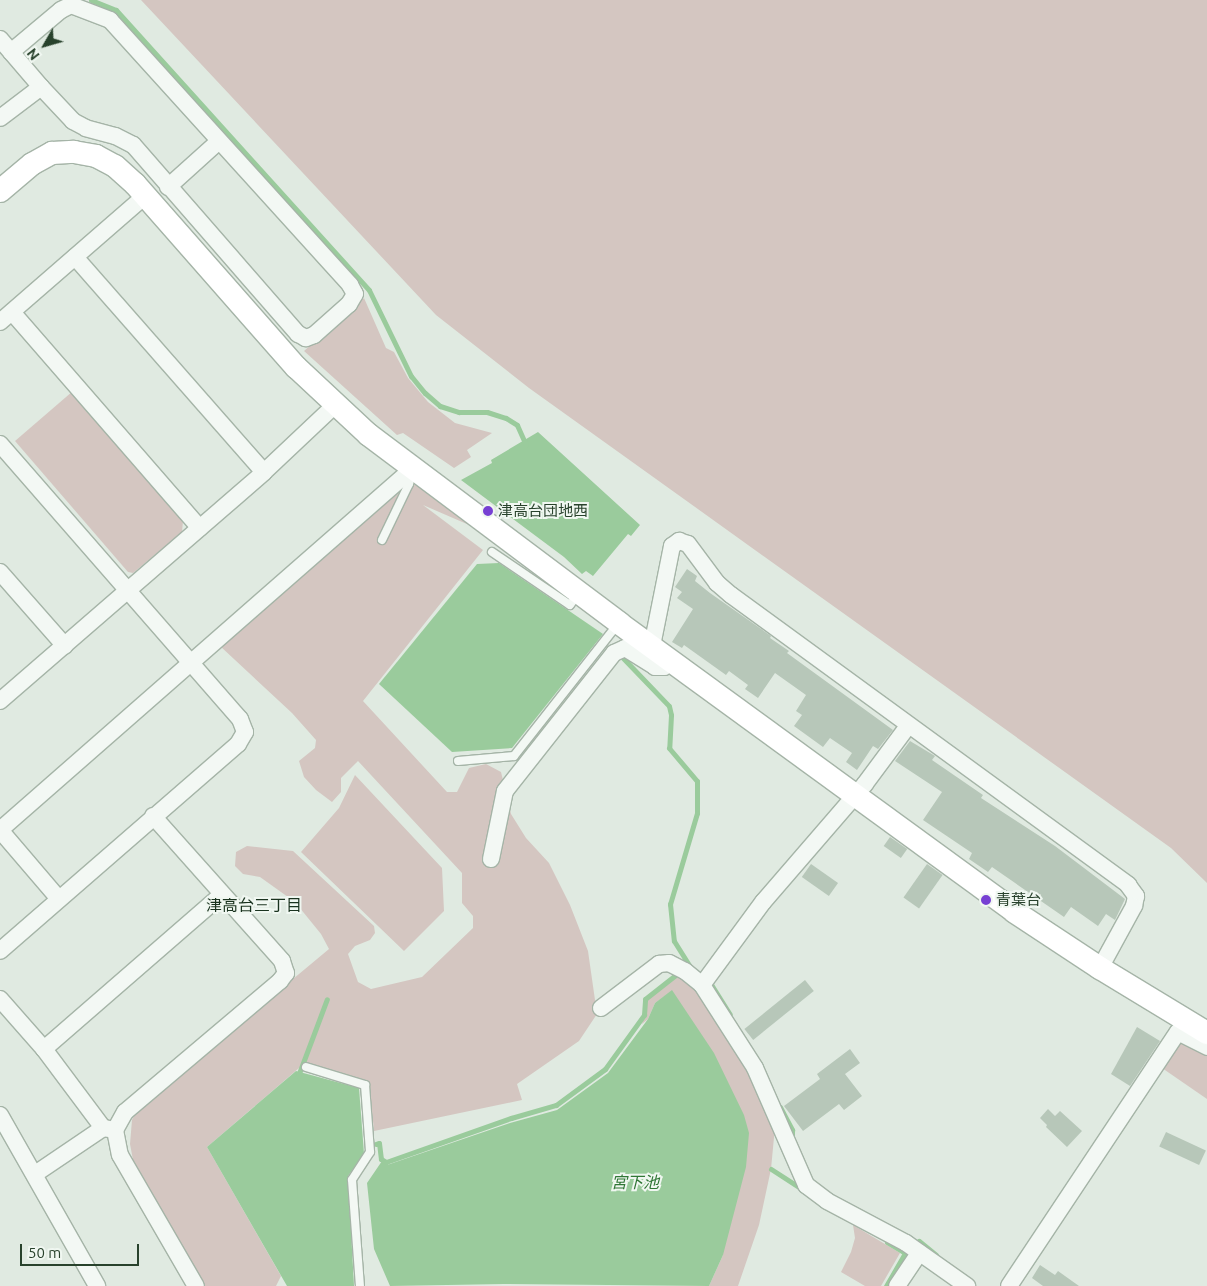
<!DOCTYPE html>
<meta charset="utf-8">
<style>
body{margin:0}
#map{position:relative;width:1207px;height:1286px;overflow:hidden;background:#e0eae1;font-family:Ubuntu,"Noto Sans JP",sans-serif}
div>[style]{position:absolute}
[style*='--x']{left:calc(var(--x)*1px);top:calc(var(--y)*1px);width:calc(var(--w)*1px);rotate:calc(var(--a)*1deg)}
.green>*{inset:0;background:#d4c6c1}
.water>*{inset:0;background:#9acb9c}
.stream>*{height:5px;margin:-2.5px;padding:0 2.5px;transform-origin:2.5px;border-radius:2.5px;background:#9acb9c}
.building>*{inset:0;background:#b7c7b9;transform-origin:0 0}
.roads{filter:drop-shadow(1px 0 #a5b4a7) drop-shadow(-1px 0 #a5b4a7) drop-shadow(0 1px #a5b4a7) drop-shadow(0 -1px #a5b4a7)}
.lane>*{height:8px;margin:-4px;padding:0 4px;transform-origin:4px;border-radius:4px;background:#f3f8f4}
.street>*{height:16px;margin:-8px;padding:0 8px;transform-origin:8px;border-radius:8px;background:#f3f8f4}
.secondary>*{height:22px;margin:-11px;padding:0 11px;transform-origin:11px;border-radius:11px;background:#fff}
.dots>*{width:14px;height:14px;translate:-50% -50%;box-sizing:border-box;border:2px solid #f0f7f1;border-radius:50%}
span{translate:-50% -50%;white-space:nowrap;text-align:center;line-height:1.15;-webkit-text-stroke:4px #f0f7f1;paint-order:stroke}
.poi-label{font-size:15px;color:#28422c}
.left{translate:0 -50%;text-align:left}
.neighbourhood-label{font-size:16px;color:#1a331f}
.water-label{font-size:16px;color:#307736;font-style:italic}
.north{position:absolute;left:20px;top:20px;width:50px;height:50px;-webkit-text-stroke:4px #f0f7f1;paint-order:stroke;rotate:232deg;font-size:14px;font-weight:700;line-height:20px;text-align:center;color:#28422c}
.north::after{content:'';display:block;margin:auto;width:18px;height:22px;background:#28422c;clip-path:polygon(50% 0,100% 100%,50% 72%,0 100%)}
.scale{position:absolute;left:20px;top:1244px;width:119px;height:22px;box-sizing:border-box;border:2px solid #28422c;border-top:0;padding-left:6px;font-size:15px;line-height:18px;white-space:nowrap;color:#28422c;-webkit-text-stroke:4px #f0f7f1;paint-order:stroke}
</style>
<div id="map">
<div class="green">
<i style="clip-path:polygon(141px 0,1207px 0,1207px 883px,1171px 848px,529px 388px,436px 315px)"></i>
<i style="clip-path:polygon(364px 298px,386px 348px,394px 352px,408px 378px,428px 402px,455px 423px,492px 433px,467px 450px,471px 457px,454px 468px,403px 433px,397px 435px,304px 351px)"></i>
<i style="clip-path:polygon(73px 391px,183px 521px,182px 532px,133px 573px,128px 572px,15px 441px)"></i>
<i style="clip-path:polygon(414px 485px,418px 485px,483px 531px,423px 505px,483px 550px,363px 701px,447px 792px,457px 792px,469px 768px,486px 764px,501px 772px,511px 814px,526px 838px,549px 863px,570px 905px,588px 951px,597px 1014px,579px 1041px,517px 1084px,522px 1100px,374px 1131px,369px 1081px,306px 1062px,207px 1147px,281px 1276px,276px 1286px,204px 1286px,133px 1160px,130px 1144px,132px 1120px,138px 1108px,329px 949px,321px 934px,295px 902px,260px 877px,243px 874px,235px 866px,236px 852px,247px 846px,293px 851px,374px 926px,375px 933px,370px 940px,355px 946px,348px 954px,358px 982px,371px 989px,422px 977px,473px 928px,473px 916px,462px 903px,462px 873px,358px 761px,341px 778px,341px 792px,332px 802px,316px 790px,304px 777px,299px 761px,315px 748px,316px 740px,292px 713px,220px 646px,402px 490px,378px 537px,386px 541px)"></i>
<i style="clip-path:polygon(355px 775px,442px 868px,444px 911px,404px 951px,301px 852px,339px 808px)"></i>
<i style="clip-path:polygon(682px 977px,696px 991px,750px 1070px,775px 1127px,771px 1169px,759px 1225px,738px 1286px,709px 1286px,723px 1255px,672px 991px,655px 1003px,648px 1019px,642px 1024px,648px 999px,673px 978px)"></i>
<i style="clip-path:polygon(1180px 1038px,1207px 1053px,1207px 1099px,1162px 1068px)"></i>
<i style="clip-path:polygon(853px 1225px,900px 1253px,881px 1286px,865px 1286px,841px 1272px,851px 1252px,855px 1238px)"></i>
</div>
<div class="water">
<i style="clip-path:polygon(538px 432px,640px 525px,631px 536px,628px 534px,593px 576px,586px 571px,582px 574px,564px 557px,461px 480px,492px 463px,491px 460px)"></i>
<i style="clip-path:polygon(499px 563px,603px 634px,512px 748px,452px 752px,379px 684px,477px 564px)"></i>
<i style="clip-path:polygon(672px 990px,714px 1053px,744px 1115px,749px 1133px,746px 1167px,723px 1255px,709px 1286px,504px 1284px,390px 1286px,374px 1249px,367px 1183px,382px 1161px,387px 1165px,510px 1123px,557px 1110px,608px 1073px,648px 1019px,655px 1003px)"></i>
<i style="clip-path:polygon(296px 1071px,359px 1088px,364px 1154px,348px 1176px,354px 1286px,287px 1286px,207px 1147px)"></i>
</div>
<div class="stream">
<i style="--x:91;--y:0;--w:27;--a:22"></i>
<i style="--x:116;--y:10;--w:377;--a:47.9"></i>
<i style="--x:369;--y:290;--w:96;--a:64"></i>
<i style="--x:411;--y:376;--w:22;--a:51"></i>
<i style="--x:425;--y:393;--w:20;--a:41"></i>
<i style="--x:440;--y:406;--w:20;--a:18"></i>
<i style="--x:459;--y:412;--w:28;--a:0"></i>
<i style="--x:487;--y:412;--w:20;--a:18"></i>
<i style="--x:506;--y:418;--w:13;--a:32"></i>
<i style="--x:517;--y:425;--w:22;--a:66"></i>
<i style="--x:623;--y:658;--w:66;--a:46.2"></i>
<i style="--x:669;--y:706;--w:9;--a:77"></i>
<i style="--x:671;--y:715;--w:33;--a:93"></i>
<i style="--x:669;--y:748;--w:43;--a:49.7"></i>
<i style="--x:697;--y:781;--w:32;--a:90"></i>
<i style="--x:697;--y:813;--w:95;--a:106.5"></i>
<i style="--x:670;--y:904;--w:37;--a:84"></i>
<i style="--x:674;--y:941;--w:31;--a:58"></i>
<i style="--x:709;--y:981;--w:39;--a:58"></i>
<i style="--x:298;--y:1076;--w:82;--a:-69.4"></i>
<i style="--x:780;--y:1107;--w:26;--a:62"></i>
<i style="--x:792;--y:1130;--w:7;--a:90"></i>
<i style="--x:376;--y:1144;--w:3;--a:-18"></i>
<i style="--x:379;--y:1143;--w:16;--a:83"></i>
<i style="--x:381;--y:1159;--w:6;--a:31"></i>
<i style="--x:386;--y:1162;--w:133;--a:-19.4"></i>
<i style="--x:511;--y:1118;--w:47;--a:-16.1"></i>
<i style="--x:556;--y:1105;--w:61;--a:-36.3"></i>
<i style="--x:605;--y:1069;--w:67;--a:-54.2"></i>
<i style="--x:644;--y:1015;--w:16;--a:-86"></i>
<i style="--x:645;--y:999;--w:42;--a:-38.2"></i>
<i style="--x:771;--y:1169;--w:38;--a:33"></i>
<i style="--x:887;--y:1242;--w:21;--a:31"></i>
<i style="--x:905;--y:1253;--w:18;--a:-41"></i>
<i style="--x:919;--y:1241;--w:22;--a:39"></i>
<i style="--x:886;--y:1286;--w:38;--a:-60"></i>
</div>
<div class="building">
<i style="clip-path:polygon(687px 569px,697px 576px,695px 581px,710px 593px,771px 636px,770px 638px,789px 651px,787px 653px,893px 730px,878px 749px,873px 746px,857px 770px,846px 762px,852px 753px,830px 738px,823px 747px,794px 726px,802px 715px,796px 711px,806px 695px,775px 673px,758px 698px,745px 689px,748px 685px,729px 671px,726px 675px,684px 645px,682px 648px,672px 642px,693px 609px,677px 598px,682px 592px,675px 587px)"></i>
<i style="clip-path:polygon(910px 741px,935px 756px,932px 760px,983px 795px,981px 798px,1055px 846px,1125px 899px,1115px 920px,1106px 914px,1098px 926px,1071px 907px,1064px 917px,992px 867px,988px 872px,969px 859px,972px 853px,923px 820px,942px 792px,895px 761px)"></i>
<i style="left:890px;top:837px;width:21px;height:11px;rotate:35deg"></i>
<i style="left:811px;top:864px;width:33px;height:16px;rotate:35deg"></i>
<i style="left:927px;top:864px;width:19px;height:41px;rotate:35deg"></i>
<i style="left:805px;top:980px;width:14px;height:78px;rotate:51deg"></i>
<i style="clip-path:polygon(1137px 1027px,1160px 1041px,1130px 1086px,1111px 1074px)"></i>
<i style="clip-path:polygon(850px 1049px,860px 1063px,845px 1074px,862px 1096px,844px 1110px,839px 1104px,803px 1131px,784px 1106px,820px 1079px,817px 1074px)"></i>
<i style="clip-path:polygon(1048px 1109px,1055px 1116px,1060px 1111px,1082px 1131px,1067px 1147px,1046px 1127px,1047px 1125px,1040px 1118px)"></i>
<i style="left:1166px;top:1132px;width:44px;height:16px;rotate:25deg"></i>
<i style="clip-path:polygon(1040px 1265px,1055px 1275px,1058px 1271px,1079px 1286px,1043px 1286px,1032px 1278px)"></i>
</div>
<div class="roads">
<div class="lane">
<i style="--x:382;--y:540;--w:62;--a:-64.3"></i>
<i style="--x:409;--y:484;--w:11;--a:-75"></i>
<i style="--x:492;--y:552;--w:94;--a:34.2"></i>
<i style="--x:570;--y:605;--w:14;--a:-54"></i>
<i style="--x:458;--y:761;--w:56;--a:-5.1"></i>
<i style="--x:514;--y:756;--w:167;--a:-51.8"></i>
<i style="--x:306;--y:1067;--w:62;--a:17"></i>
<i style="--x:365;--y:1085;--w:67;--a:85.7"></i>
<i style="--x:370;--y:1152;--w:33;--a:123"></i>
<i style="--x:352;--y:1180;--w:106;--a:85.7"></i>
</div>
<div class="street">
<i style="--x:0;--y:39;--w:63;--a:49.5"></i>
<i style="--x:41;--y:87;--w:51;--a:142.9"></i>
<i style="--x:11;--y:52;--w:65;--a:-40"></i>
<i style="--x:61;--y:10;--w:11;--a:-27"></i>
<i style="--x:71;--y:5;--w:42;--a:21"></i>
<i style="--x:110;--y:20;--w:358;--a:47.8"></i>
<i style="--x:350;--y:285;--w:10;--a:61"></i>
<i style="--x:355;--y:294;--w:12;--a:121"></i>
<i style="--x:349;--y:304;--w:47;--a:138.5"></i>
<i style="--x:314;--y:335;--w:9;--a:159"></i>
<i style="--x:306;--y:338;--w:9;--a:-153"></i>
<i style="--x:298;--y:334;--w:251;--a:-131.1"></i>
<i style="--x:133;--y:145;--w:20;--a:-153"></i>
<i style="--x:115;--y:136;--w:30;--a:-165"></i>
<i style="--x:86;--y:128;--w:15;--a:-152"></i>
<i style="--x:73;--y:121;--w:47;--a:-133.3"></i>
<i style="--x:168;--y:187;--w:67;--a:-42"></i>
<i style="--x:75;--y:257;--w:286;--a:48.7"></i>
<i style="--x:12;--y:312;--w:286;--a:49"></i>
<i style="--x:0;--y:322;--w:192;--a:-41"></i>
<i style="--x:0;--y:444;--w:365;--a:48.9"></i>
<i style="--x:240;--y:719;--w:14;--a:69"></i>
<i style="--x:245;--y:732;--w:14;--a:120"></i>
<i style="--x:238;--y:744;--w:315;--a:139"></i>
<i style="--x:0;--y:572;--w:98;--a:48.7"></i>
<i style="--x:652;--y:646;--w:102;--a:-78.7"></i>
<i style="--x:672;--y:546;--w:9;--a:-36"></i>
<i style="--x:679;--y:541;--w:9;--a:18"></i>
<i style="--x:688;--y:544;--w:49;--a:53.4"></i>
<i style="--x:717;--y:583;--w:18;--a:41"></i>
<i style="--x:731;--y:595;--w:492;--a:36.1"></i>
<i style="--x:1128;--y:885;--w:14;--a:54"></i>
<i style="--x:1136;--y:896;--w:10;--a:101"></i>
<i style="--x:1134;--y:906;--w:71;--a:118.7"></i>
<i style="--x:0;--y:701;--w:349;--a:-40.9"></i>
<i style="--x:264;--y:472;--w:98;--a:-43.3"></i>
<i style="--x:908;--y:726;--w:72;--a:126.6"></i>
<i style="--x:865;--y:784;--w:156;--a:130.8"></i>
<i style="--x:763;--y:902;--w:103;--a:126.3"></i>
<i style="--x:702;--y:985;--w:98;--a:57.4"></i>
<i style="--x:755;--y:1068;--w:128;--a:66.4"></i>
<i style="--x:806;--y:1185;--w:26;--a:37"></i>
<i style="--x:827;--y:1201;--w:89;--a:28"></i>
<i style="--x:906;--y:1243;--w:75;--a:35.2"></i>
<i style="--x:153;--y:816;--w:194;--a:48.3"></i>
<i style="--x:282;--y:961;--w:13;--a:72"></i>
<i style="--x:286;--y:973;--w:10;--a:127"></i>
<i style="--x:280;--y:981;--w:203;--a:139.8"></i>
<i style="--x:125;--y:1112;--w:21;--a:119"></i>
<i style="--x:115;--y:1130;--w:25;--a:79"></i>
<i style="--x:120;--y:1155;--w:151;--a:59.9"></i>
<i style="--x:0;--y:830;--w:549;--a:-41.23"></i>
<i style="--x:0;--y:830;--w:89;--a:49.5"></i>
<i style="--x:491;--y:859;--w:69;--a:-78.4"></i>
<i style="--x:505;--y:791;--w:176;--a:-51.7"></i>
<i style="--x:614;--y:653;--w:12;--a:-24"></i>
<i style="--x:625;--y:648;--w:36;--a:32"></i>
<i style="--x:655;--y:667;--w:9;--a:0"></i>
<i style="--x:664;--y:667;--w:10;--a:-45"></i>
<i style="--x:0;--y:999;--w:67;--a:48.7"></i>
<i style="--x:44;--y:1049;--w:99;--a:53.2"></i>
<i style="--x:103;--y:1128;--w:12;--a:9"></i>
<i style="--x:601;--y:1008;--w:73;--a:-37.2"></i>
<i style="--x:659;--y:964;--w:10;--a:-6"></i>
<i style="--x:669;--y:963;--w:18;--a:27"></i>
<i style="--x:685;--y:971;--w:22;--a:39"></i>
<i style="--x:44;--y:1049;--w:236;--a:-41"></i>
<i style="--x:0;--y:1115;--w:197;--a:60.4"></i>
<i style="--x:35;--y:1174;--w:82;--a:-34.1"></i>
<i style="--x:897;--y:1286;--w:40;--a:-56"></i>
<i style="--x:1009;--y:1286;--w:305;--a:-56.4"></i>
<i style="--x:1178;--y:1032;--w:33;--a:27"></i>
</div>
<div class="secondary">
<i style="--x:0;--y:191;--w:42;--a:-40.2"></i>
<i style="--x:32;--y:164;--w:23;--a:-29"></i>
<i style="--x:52;--y:153;--w:22;--a:-3"></i>
<i style="--x:74;--y:152;--w:22;--a:10"></i>
<i style="--x:96;--y:156;--w:21;--a:28"></i>
<i style="--x:115;--y:166;--w:27;--a:42"></i>
<i style="--x:135;--y:184;--w:244;--a:48.7"></i>
<i style="--x:296;--y:367;--w:100;--a:43"></i>
<i style="--x:369;--y:435;--w:313;--a:36.9"></i>
<i style="--x:619;--y:623;--w:490;--a:36.1"></i>
<i style="--x:1015;--y:912;--w:102;--a:33.4"></i>
<i style="--x:1100;--y:968;--w:125;--a:31.3"></i>
</div>
</div>
<div class="dots">
<i style="left:488px;top:511px;background:#7740d3"></i>
<i style="left:986px;top:900px;background:#7740d3"></i>
</div>
<div class="poi-label">
<span class="left" style="left:498px;top:511px">津高台団地西</span>
<span class="left" style="left:996px;top:900px">青葉台</span>
</div>
<div class="neighbourhood-label">
<span style="left:254px;top:905px">津高台三丁目</span>
</div>
<div class="water-label">
<span style="left:635px;top:1182px">宮下池</span>
</div>
<div class="north">N</div>
<div class="scale">50 m</div>
</div>
